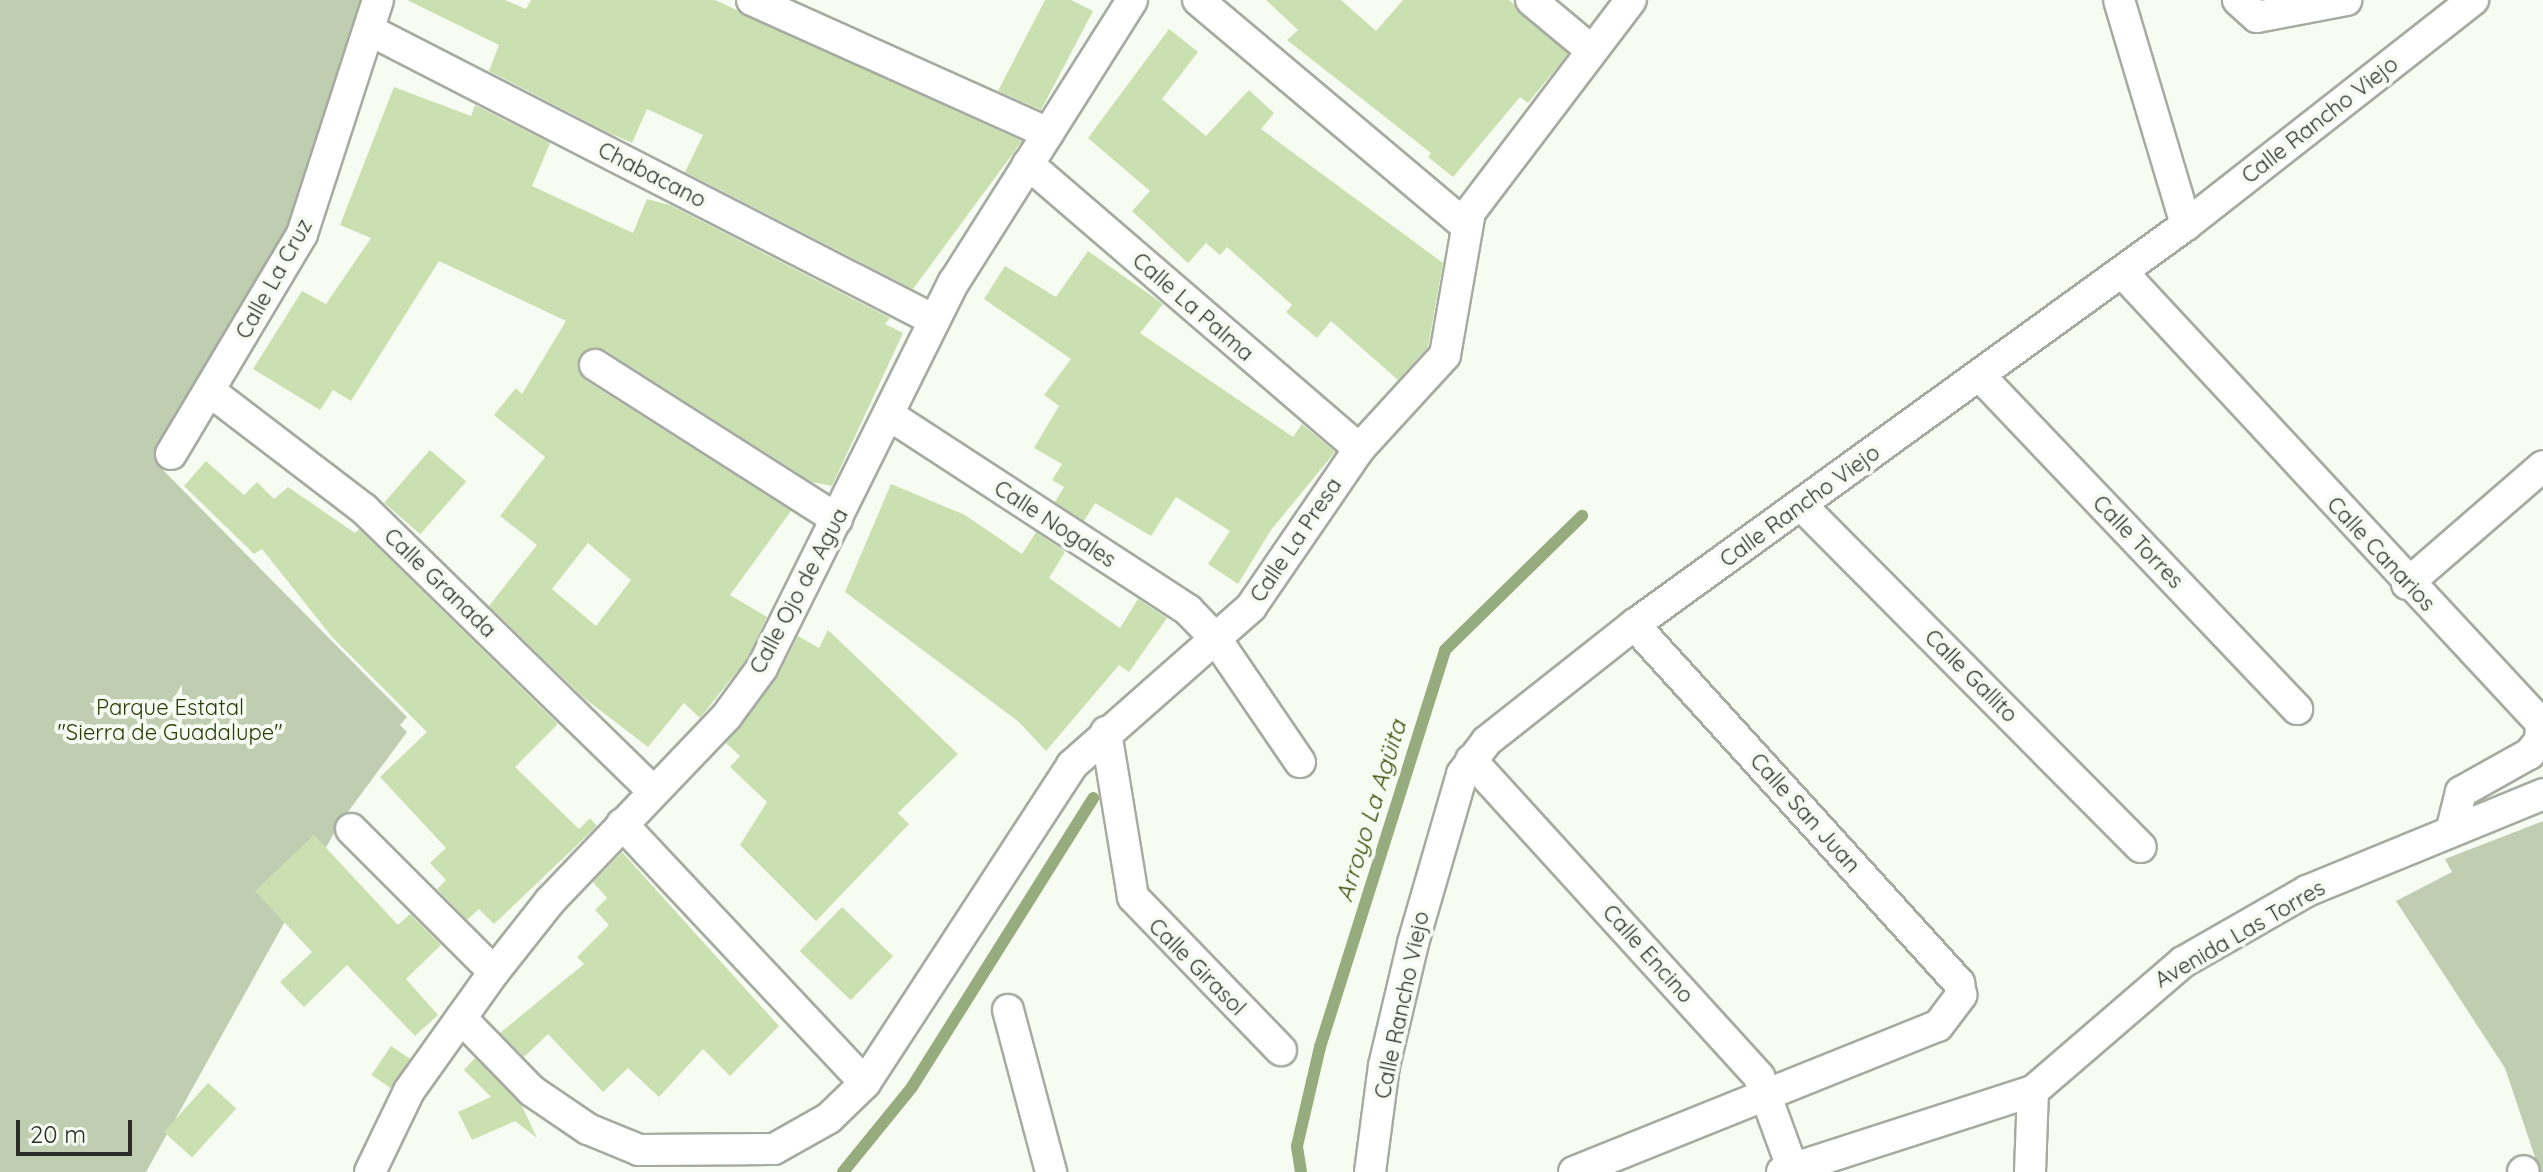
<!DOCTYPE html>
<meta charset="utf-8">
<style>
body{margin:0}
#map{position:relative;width:2543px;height:1172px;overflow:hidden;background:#f7fcf2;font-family:Quicksand,sans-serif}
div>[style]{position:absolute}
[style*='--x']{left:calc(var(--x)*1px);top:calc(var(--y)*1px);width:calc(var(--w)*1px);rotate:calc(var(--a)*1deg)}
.green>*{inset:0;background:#bfcdb0}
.stream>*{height:12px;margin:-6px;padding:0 6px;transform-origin:6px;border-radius:6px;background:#96ab7e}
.building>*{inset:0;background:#cae0b1;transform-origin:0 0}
.roads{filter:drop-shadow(2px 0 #a6aba1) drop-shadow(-2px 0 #a6aba1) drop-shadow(0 2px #a6aba1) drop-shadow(0 -2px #a6aba1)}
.street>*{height:30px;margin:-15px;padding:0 15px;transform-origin:15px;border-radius:15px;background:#fff}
span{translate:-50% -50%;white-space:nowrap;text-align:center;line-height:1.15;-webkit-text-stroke:8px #f7fcf2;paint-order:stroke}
.street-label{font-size:22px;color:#2c2e2a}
.park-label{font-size:22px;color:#283b07}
.water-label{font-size:24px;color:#38500b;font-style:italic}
.scale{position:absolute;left:16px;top:1120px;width:116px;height:36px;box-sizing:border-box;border:4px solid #2c2e2a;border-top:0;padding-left:10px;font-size:24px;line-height:28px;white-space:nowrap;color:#2c2e2a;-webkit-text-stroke:6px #f7fcf2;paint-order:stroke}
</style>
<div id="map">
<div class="green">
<i style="clip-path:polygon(0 0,368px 0,305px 207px,159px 466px,407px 717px,400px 725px,407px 732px,339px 824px,146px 1172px,0 1172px)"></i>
<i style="clip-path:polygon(2543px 821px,2543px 1172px,2540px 1172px,2505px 1068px,2396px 901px,2452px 872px,2445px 859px)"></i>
</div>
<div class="stream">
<i style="--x:843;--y:1172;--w:109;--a:-50.9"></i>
<i style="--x:912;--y:1087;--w:341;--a:-57.9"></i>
<i style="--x:1301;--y:1172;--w:26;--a:-99"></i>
<i style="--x:1297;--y:1146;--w:102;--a:-76.9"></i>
<i style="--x:1320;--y:1047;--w:416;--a:-72.5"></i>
<i style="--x:1445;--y:650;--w:192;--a:-44.4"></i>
</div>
<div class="building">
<i style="clip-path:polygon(407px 0,505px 0,526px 9px,531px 0,715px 0,1022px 141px,913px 289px,685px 172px,703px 135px,647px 109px,632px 143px,605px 131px,489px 71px,499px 45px)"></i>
<i style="clip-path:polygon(1045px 0,1071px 0,1093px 11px,1041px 110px,998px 91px)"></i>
<i style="clip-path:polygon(1266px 0,1341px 0,1376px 31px,1403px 0,1509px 0,1568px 54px,1528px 103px,1520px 97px,1453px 177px,1428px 157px,1431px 153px,1287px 40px,1298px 30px)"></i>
<i style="clip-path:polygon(1169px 29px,1198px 52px,1162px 99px,1206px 136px,1249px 90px,1274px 113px,1261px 129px,1443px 263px,1428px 347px,1398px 380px,1331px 321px,1317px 338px,1286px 312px,1292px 305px,1227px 247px,1220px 255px,1206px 243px,1188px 263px,1132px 211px,1150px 191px,1088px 138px)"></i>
<i style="clip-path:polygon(evenodd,394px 87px,471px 116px,475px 105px,550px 143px,532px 186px,633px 233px,647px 199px,670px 205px,890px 318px,885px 324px,903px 333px,832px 486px,812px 482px,605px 350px,587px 349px,579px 356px,585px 380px,791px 511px,730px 595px,767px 617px,747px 659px,700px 718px,684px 703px,648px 747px,584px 698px,489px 606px,537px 545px,500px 516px,545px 457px,494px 415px,516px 388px,522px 394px,566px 321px,439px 261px,351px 401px,333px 390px,320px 410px,253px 369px,302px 291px,326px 304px,371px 238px,340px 225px,394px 87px,588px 543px,631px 580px,596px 626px,552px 589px,588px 543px)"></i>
<i style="clip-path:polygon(1088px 251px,1163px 304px,1140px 333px,1293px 437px,1302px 424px,1335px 452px,1271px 530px,1238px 584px,1208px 564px,1230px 531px,1176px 497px,1151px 536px,1095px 503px,1084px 521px,1055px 502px,1064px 487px,1052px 480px,1062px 464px,1034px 448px,1059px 406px,1044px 395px,1071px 359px,984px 299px,1005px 266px,1056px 297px)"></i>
<i style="left:430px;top:450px;width:48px;height:70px;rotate:41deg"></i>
<i style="clip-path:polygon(206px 461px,244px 495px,257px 482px,274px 499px,288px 487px,355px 533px,359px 529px,558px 724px,515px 767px,579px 829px,590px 818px,597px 826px,494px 924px,479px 909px,467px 920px,437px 889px,446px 880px,430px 863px,446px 848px,380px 777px,427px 732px,332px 637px,262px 549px,254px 554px,184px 486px)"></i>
<i style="clip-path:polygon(891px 484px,965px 515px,1022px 554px,1036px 532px,1065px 552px,1049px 578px,1120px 628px,1138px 599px,1167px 618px,1129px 672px,1119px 665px,1046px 751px,1019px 722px,845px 592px)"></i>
<i style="clip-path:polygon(828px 630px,958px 754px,898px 813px,909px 824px,816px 921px,740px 845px,767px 802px,730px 767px,740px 756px,726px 743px,776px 679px,798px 636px,819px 648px)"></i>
<i style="clip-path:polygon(314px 835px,398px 925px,410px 914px,441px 945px,406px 979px,438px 1015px,415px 1036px,347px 965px,304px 1007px,280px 982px,312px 952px,255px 891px)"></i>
<i style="clip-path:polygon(622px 852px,779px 1026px,730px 1076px,703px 1049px,659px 1097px,628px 1068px,603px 1092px,548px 1034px,524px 1057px,500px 1033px,584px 964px,577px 957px,609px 925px,595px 910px,607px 898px,593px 882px)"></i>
<i style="left:842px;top:907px;width:71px;height:61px;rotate:44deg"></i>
<i style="left:391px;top:1046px;width:23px;height:35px;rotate:34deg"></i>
<i style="clip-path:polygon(475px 1058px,522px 1106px,537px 1138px,515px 1121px,472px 1140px,458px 1112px,491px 1097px,464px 1070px)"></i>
<i style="left:208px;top:1083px;width:38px;height:66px;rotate:42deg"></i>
</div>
<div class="roads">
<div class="street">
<i style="--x:752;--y:0;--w:325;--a:24.2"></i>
<i style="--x:1198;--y:0;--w:351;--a:40.1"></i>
<i style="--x:1531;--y:0;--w:78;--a:39.8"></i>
<i style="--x:2119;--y:0;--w:235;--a:73.4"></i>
<i style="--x:2238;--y:0;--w:25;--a:42"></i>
<i style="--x:2257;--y:17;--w:91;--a:-10.8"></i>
<i style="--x:371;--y:31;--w:633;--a:27.17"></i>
<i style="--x:1028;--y:164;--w:437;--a:40.7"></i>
<i style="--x:2122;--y:272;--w:616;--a:47.11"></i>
<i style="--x:2541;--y:723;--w:18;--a:93"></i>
<i style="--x:2540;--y:741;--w:17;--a:130"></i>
<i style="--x:2529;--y:754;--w:78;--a:150.8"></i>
<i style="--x:2461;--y:792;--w:36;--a:104"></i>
<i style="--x:595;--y:365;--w:287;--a:32.5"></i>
<i style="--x:1980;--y:376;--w:460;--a:46.4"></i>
<i style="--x:211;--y:392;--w:193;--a:37.4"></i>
<i style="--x:364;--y:509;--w:404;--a:44.3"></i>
<i style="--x:889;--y:415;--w:357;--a:33.1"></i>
<i style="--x:1188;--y:610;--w:40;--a:46"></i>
<i style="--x:1216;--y:639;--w:149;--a:55.7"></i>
<i style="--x:171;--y:454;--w:256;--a:-59.2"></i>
<i style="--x:302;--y:234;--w:246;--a:-72"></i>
<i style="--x:1801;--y:505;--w:482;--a:45.2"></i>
<i style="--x:2407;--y:584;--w:180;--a:-40.9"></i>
<i style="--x:1106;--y:732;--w:167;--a:80.7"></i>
<i style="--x:1133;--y:897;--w:213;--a:46"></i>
<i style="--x:1471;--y:760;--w:428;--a:47.7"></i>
<i style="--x:1759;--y:1077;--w:96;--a:69.9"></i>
<i style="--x:622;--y:824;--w:355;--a:46.8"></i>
<i style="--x:351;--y:829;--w:202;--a:45"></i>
<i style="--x:1008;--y:1010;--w:168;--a:75.1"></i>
<i style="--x:461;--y:1018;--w:102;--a:45.8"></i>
<i style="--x:532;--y:1091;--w:68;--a:34.2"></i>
<i style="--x:588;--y:1129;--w:55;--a:22.4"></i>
<i style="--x:639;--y:1150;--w:135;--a:-0.4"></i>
<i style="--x:774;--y:1149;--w:63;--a:-29.4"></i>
<i style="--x:829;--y:1118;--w:50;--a:-44.2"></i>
<i style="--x:865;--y:1083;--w:379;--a:-56.9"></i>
<i style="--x:1072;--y:765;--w:239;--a:-41.4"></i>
<i style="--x:1251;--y:607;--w:191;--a:-55.6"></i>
<i style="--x:1359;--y:449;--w:127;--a:-47.5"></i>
<i style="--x:1445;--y:355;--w:145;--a:-80.1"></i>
<i style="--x:1470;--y:212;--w:266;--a:-52.8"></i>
<i style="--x:370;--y:1172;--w:90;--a:-64.3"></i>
<i style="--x:409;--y:1091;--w:146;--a:-54.5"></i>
<i style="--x:494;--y:972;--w:90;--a:-51.7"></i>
<i style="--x:550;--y:901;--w:255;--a:-46.3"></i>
<i style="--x:726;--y:717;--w:61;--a:-53.7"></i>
<i style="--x:762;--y:668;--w:431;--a:-63.6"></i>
<i style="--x:954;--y:282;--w:333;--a:-57.7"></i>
<i style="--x:1370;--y:1172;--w:107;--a:-82.5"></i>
<i style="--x:1384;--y:1066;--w:126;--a:-76.7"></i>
<i style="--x:1413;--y:943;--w:176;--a:-73.8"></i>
<i style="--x:1462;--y:774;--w:41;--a:-52.9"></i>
<i style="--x:1487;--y:741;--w:187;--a:-38.3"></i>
<i style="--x:1634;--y:625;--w:682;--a:-35.93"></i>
<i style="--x:2186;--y:225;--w:365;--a:-38.1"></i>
<i style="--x:1574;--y:1172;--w:392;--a:-21.9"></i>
<i style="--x:1938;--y:1026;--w:39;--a:-53"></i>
<i style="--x:1961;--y:995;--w:12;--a:-99"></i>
<i style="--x:1959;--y:983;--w:484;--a:-132.2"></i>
<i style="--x:1782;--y:1172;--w:264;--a:-17.9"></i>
<i style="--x:2033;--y:1091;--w:198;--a:-40.7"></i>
<i style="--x:2183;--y:962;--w:143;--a:-29.8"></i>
<i style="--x:2307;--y:891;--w:255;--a:-22.3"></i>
<i style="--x:2030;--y:1172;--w:81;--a:-87.9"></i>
<i style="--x:2523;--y:1172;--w:1;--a:-45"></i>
</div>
</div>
<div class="street-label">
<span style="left:2320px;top:120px;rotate:-38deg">Calle Rancho Viejo</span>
<span style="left:652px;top:175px;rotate:27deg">Chabacano</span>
<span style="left:274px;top:279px;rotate:-61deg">Calle La Cruz</span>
<span style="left:1193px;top:307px;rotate:41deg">Calle La Palma</span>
<span style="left:1800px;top:506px;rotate:-36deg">Calle Rancho Viejo</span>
<span style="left:1055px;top:524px;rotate:33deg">Calle Nogales</span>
<span style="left:1296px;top:540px;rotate:-56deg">Calle La Presa</span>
<span style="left:2138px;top:542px;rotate:46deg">Calle Torres</span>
<span style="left:2381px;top:554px;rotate:47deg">Calle Canarios</span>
<span style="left:440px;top:583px;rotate:44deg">Calle Granada</span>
<span style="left:799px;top:591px;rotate:-62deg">Calle Ojo de Agua</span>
<span style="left:1971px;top:676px;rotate:45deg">Calle Gallito</span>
<span style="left:1805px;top:813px;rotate:48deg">Calle San Juan</span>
<span style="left:2240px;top:934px;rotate:-30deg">Avenida Las Torres</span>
<span style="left:1648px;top:954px;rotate:48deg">Calle Encino</span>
<span style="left:1197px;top:967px;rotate:45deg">Calle Girasol</span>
<span style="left:1402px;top:1005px;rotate:-78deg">Calle Rancho Viejo</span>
</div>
<div class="park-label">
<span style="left:170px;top:720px">Parque Estatal<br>"Sierra de Guadalupe"</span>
</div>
<div class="water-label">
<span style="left:1371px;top:811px;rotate:-73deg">Arroyo La Agüita</span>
</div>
<div class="scale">20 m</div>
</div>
